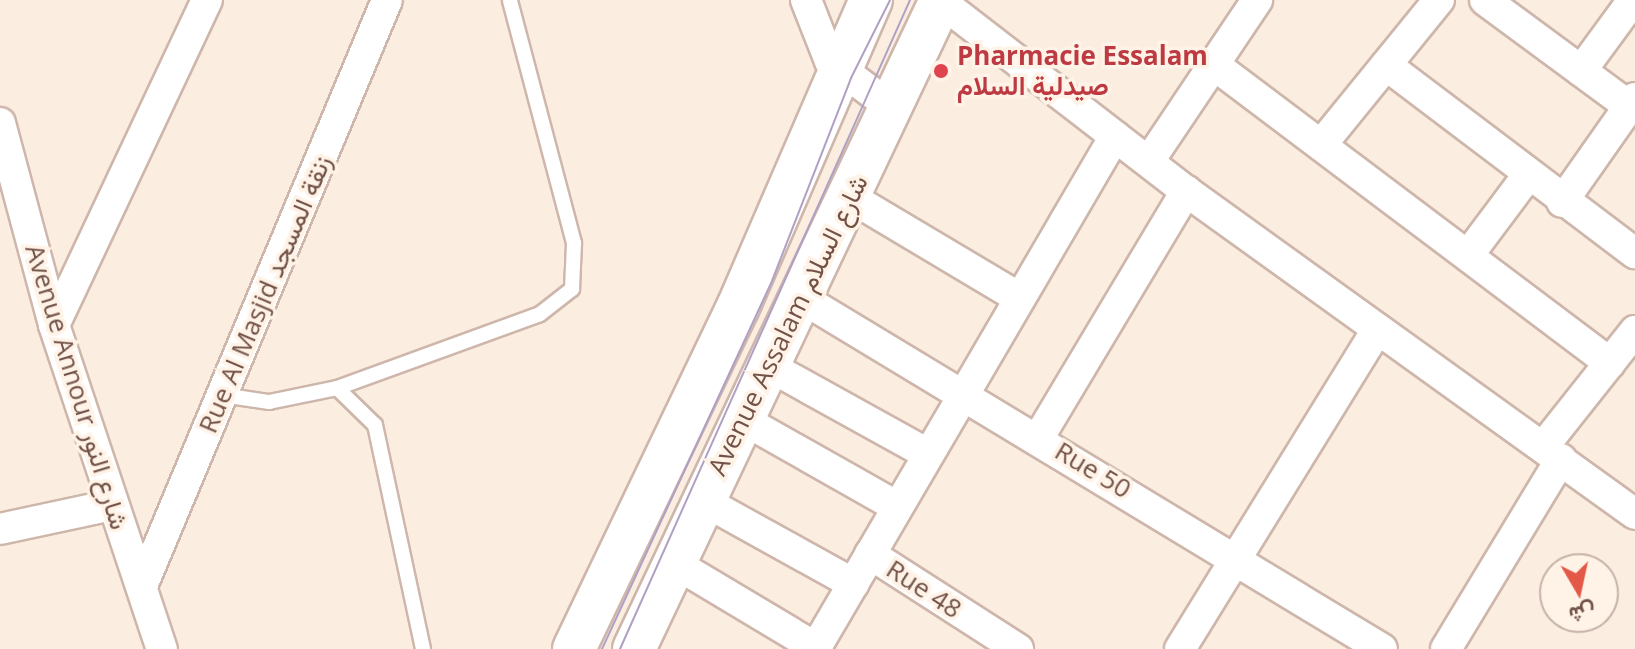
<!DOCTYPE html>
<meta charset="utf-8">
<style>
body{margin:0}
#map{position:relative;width:1635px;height:649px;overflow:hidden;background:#fbeee1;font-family:"Open Sans",Vazirmatn,sans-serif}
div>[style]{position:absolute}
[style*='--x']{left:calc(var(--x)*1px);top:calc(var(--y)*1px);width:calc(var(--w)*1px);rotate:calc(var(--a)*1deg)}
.roads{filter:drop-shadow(2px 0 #ceb6ab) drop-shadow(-2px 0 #ceb6ab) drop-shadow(0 2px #ceb6ab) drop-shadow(0 -2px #ceb6ab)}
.lane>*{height:14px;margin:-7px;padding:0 7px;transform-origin:7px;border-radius:7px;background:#fff}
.street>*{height:30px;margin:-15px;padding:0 15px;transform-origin:15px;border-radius:15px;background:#fff}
.secondary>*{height:42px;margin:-21px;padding:0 21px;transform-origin:21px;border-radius:21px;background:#fff}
.tram>*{height:2px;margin:-1px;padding:0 1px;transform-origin:1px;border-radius:1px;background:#afa0c4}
.dots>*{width:22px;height:22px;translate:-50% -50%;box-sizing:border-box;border:4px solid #fff2e6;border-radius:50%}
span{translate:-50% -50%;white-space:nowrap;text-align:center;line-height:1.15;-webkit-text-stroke:7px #fff2e6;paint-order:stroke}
.health-label{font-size:26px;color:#be3a42;font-weight:700}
.left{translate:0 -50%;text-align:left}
.street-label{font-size:26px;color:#725248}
.north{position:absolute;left:1539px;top:553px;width:80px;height:80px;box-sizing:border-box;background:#fff2e6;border:2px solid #c7b2a7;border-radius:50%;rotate:171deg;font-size:22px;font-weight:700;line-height:32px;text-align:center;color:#725248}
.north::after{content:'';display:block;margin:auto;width:28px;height:36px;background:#e45847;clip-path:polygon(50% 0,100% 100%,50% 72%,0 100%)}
</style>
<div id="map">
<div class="roads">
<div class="lane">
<i style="--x:337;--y:388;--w:216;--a:-20"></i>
<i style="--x:540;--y:314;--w:41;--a:-38"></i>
<i style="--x:572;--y:289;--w:46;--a:-87.5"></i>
<i style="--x:574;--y:243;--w:251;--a:-104.8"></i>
<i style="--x:222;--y:395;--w:48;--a:8.5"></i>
<i style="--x:269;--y:402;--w:69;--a:-11.6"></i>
<i style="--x:337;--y:388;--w:53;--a:44.2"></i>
<i style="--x:375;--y:425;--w:229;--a:77.9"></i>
</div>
<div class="street">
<i style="--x:806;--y:0;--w:66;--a:68.5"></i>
<i style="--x:830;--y:61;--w:76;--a:37"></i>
<i style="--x:1485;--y:0;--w:179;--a:36.4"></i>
<i style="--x:940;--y:1;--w:311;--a:37.7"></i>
<i style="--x:1186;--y:191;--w:553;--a:35.73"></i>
<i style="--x:1213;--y:64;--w:497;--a:37"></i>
<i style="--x:1386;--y:65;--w:312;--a:37.1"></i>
<i style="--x:1581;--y:71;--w:88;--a:-53.8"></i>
<i style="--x:0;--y:123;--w:209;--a:75"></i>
<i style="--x:54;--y:325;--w:342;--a:71.6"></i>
<i style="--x:1321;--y:145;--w:187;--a:-50.9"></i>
<i style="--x:1149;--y:161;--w:194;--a:-56.1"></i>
<i style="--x:850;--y:197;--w:193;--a:30.8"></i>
<i style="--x:1562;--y:202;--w:127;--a:-54.9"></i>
<i style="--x:1469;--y:254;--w:99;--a:-53.2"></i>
<i style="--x:800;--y:297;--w:680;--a:31.17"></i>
<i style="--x:54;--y:325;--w:359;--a:-64.8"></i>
<i style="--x:767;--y:365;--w:182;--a:29"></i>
<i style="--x:742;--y:419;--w:177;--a:29.5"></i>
<i style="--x:1039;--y:437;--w:287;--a:-59.1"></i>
<i style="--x:1543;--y:447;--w:148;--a:-51.6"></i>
<i style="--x:704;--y:501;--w:171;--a:29"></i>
<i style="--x:0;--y:529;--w:115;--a:-12.1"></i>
<i style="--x:870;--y:554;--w:176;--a:32.7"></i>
<i style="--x:676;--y:564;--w:165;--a:30.9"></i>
<i style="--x:142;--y:586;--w:635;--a:-67.31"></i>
<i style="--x:815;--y:649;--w:594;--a:-59.68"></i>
<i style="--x:1180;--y:649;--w:375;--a:-58.3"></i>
<i style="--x:1446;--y:649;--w:222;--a:-58.8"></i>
</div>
<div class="secondary">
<i style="--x:574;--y:649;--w:379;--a:-64.4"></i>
<i style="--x:738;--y:307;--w:335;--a:-66.6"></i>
<i style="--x:634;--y:649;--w:718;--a:-64.68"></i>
</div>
</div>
<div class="tram">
<i style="--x:602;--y:649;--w:400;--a:-65.2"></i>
<i style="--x:770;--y:286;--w:223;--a:-68.7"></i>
<i style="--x:851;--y:78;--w:87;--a:-63.4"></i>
<i style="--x:620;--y:649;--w:711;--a:-65.92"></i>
</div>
<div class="dots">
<i style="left:941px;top:71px;background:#e0444e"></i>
</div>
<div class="health-label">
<span class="left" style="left:957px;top:71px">Pharmacie Essalam<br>صيدلية السلام</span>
</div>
<div class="street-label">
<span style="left:265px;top:294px;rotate:-67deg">Rue Al Masjid زنقة المسجد</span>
<span style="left:788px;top:325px;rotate:-64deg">Avenue Assalam شارع السلام</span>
<span style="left:77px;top:387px;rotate:73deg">Avenue Annour شارع النور</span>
<span style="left:1093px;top:470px;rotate:31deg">Rue 50</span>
<span style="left:924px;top:589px;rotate:33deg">Rue 48</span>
</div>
<div class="north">ش</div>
</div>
